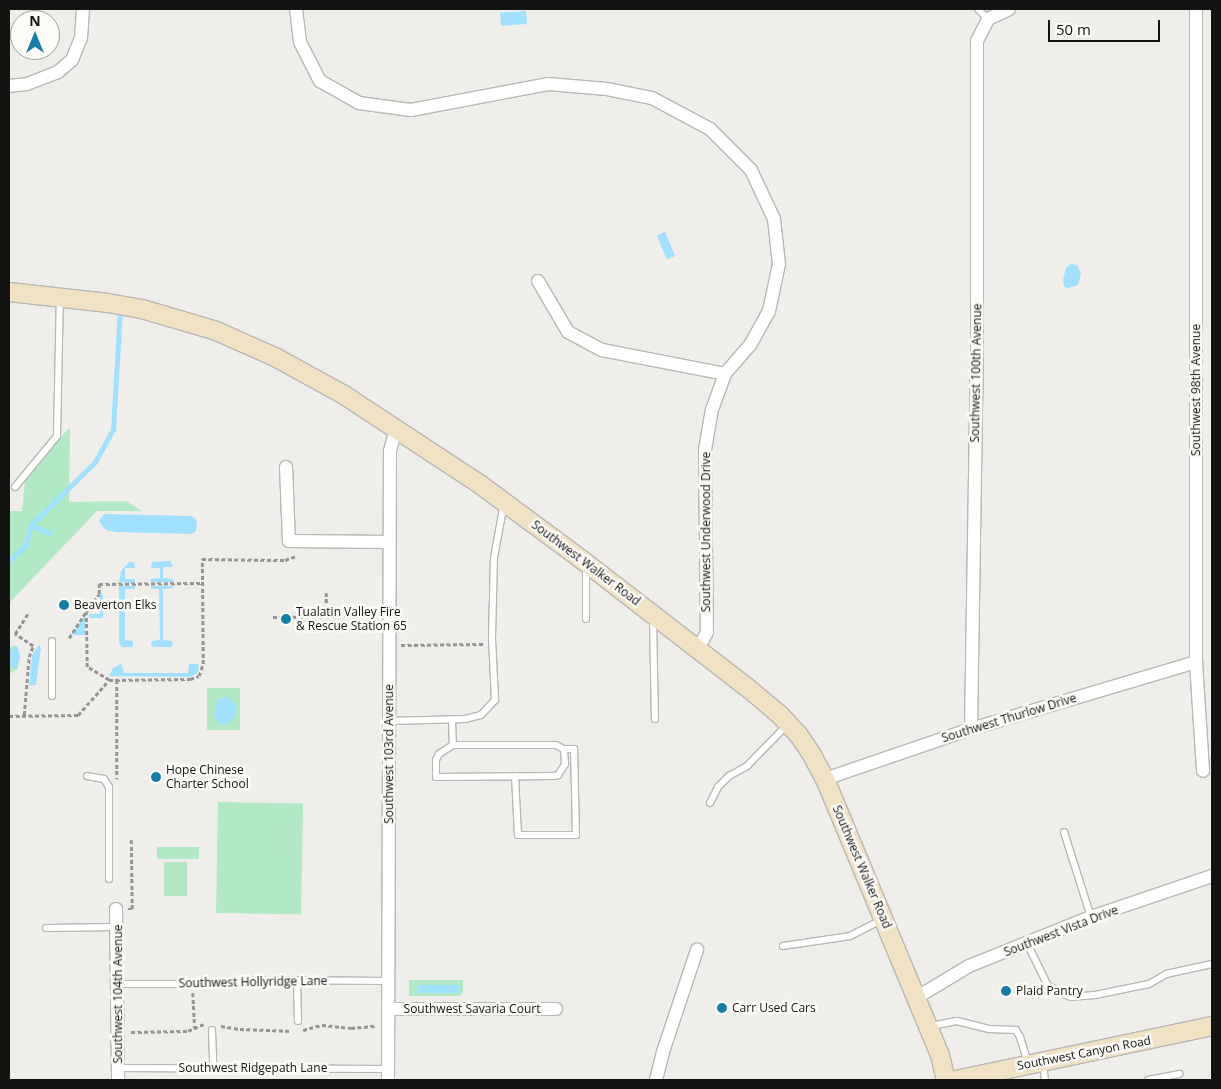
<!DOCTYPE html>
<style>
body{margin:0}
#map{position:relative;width:1221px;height:1089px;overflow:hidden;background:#efeeeb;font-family:"Open Sans",sans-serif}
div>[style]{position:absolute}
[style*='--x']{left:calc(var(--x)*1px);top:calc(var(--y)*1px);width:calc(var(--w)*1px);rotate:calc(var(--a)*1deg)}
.green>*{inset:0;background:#b1e9c5;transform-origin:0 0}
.water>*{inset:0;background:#9fe1fe;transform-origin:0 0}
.stream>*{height:4.5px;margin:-2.25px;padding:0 2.25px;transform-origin:2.25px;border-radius:2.25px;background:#9fe1fe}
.path>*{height:2.5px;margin-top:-1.25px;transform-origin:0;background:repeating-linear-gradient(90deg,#949492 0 4px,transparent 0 6.5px)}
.roads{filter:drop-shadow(1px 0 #b7b7b3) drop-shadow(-1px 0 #b7b7b3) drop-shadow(0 1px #b7b7b3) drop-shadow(0 -1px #b7b7b3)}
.service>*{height:6px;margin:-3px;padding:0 3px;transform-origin:3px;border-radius:3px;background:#fff}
.minor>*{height:12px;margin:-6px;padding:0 6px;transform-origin:6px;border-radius:6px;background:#fff}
.secondary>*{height:18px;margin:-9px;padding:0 9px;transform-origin:9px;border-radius:9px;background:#f2e2c4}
.dots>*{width:14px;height:14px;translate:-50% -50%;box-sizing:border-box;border:2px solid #fcfbf8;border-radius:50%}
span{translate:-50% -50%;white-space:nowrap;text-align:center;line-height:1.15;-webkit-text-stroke:5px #fcfbf8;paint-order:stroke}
.street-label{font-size:12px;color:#131312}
.poi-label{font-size:12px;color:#131312}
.left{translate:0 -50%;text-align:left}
.frame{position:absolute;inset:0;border:10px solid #131312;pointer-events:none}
.north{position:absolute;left:10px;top:10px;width:50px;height:50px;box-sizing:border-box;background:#fcfbf8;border:1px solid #9f9e9c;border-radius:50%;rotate:0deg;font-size:14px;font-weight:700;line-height:20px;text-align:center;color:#131312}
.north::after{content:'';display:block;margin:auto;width:18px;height:22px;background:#137ea8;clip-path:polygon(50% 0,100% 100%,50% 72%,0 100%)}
.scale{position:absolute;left:1048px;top:20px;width:112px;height:22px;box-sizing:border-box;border:2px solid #131312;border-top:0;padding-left:6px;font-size:15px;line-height:18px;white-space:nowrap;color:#131312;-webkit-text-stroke:4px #fcfbf8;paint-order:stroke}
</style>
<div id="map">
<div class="green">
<i style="clip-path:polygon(70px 427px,69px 502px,126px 501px,142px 511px,97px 511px,11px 601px,9px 607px,9px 511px,22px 511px,25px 482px,33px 469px)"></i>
<i style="clip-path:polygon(11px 646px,16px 648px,19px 661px,18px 669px,9px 674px,9px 647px)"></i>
<i style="left:207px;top:688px;width:33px;height:42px"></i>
<i style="left:218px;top:802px;width:85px;height:111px;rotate:1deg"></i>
<i style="left:157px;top:847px;width:42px;height:12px"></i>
<i style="left:164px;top:862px;width:23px;height:34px"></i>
<i style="clip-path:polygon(409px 980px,463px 980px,463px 992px,460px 996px,409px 996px)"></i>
</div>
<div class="water">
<i style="left:526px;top:11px;width:13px;height:26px;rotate:86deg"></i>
<i style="left:665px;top:232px;width:26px;height:9px;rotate:67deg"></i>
<i style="clip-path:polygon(1071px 264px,1077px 265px,1081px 274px,1078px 285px,1068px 288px,1064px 287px,1063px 280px,1066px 268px)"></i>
<i style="clip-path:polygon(104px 514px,191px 516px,196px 519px,197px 525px,196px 531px,191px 534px,116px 532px,106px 530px,101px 525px,99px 520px)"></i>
<i style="clip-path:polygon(170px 561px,173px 567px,163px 567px,163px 578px,173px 579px,173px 582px,151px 582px,151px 579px,160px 578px,160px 568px,151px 568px,152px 562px)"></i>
<i style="clip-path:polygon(129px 562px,134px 562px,135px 568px,125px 568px,125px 579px,135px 579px,135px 583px,119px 582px,121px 571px)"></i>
<i style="clip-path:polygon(119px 586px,135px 586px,135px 589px,125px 589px,125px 640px,133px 641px,133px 647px,122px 647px,119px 642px)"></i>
<i style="clip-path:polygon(151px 586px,173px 586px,173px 588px,163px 589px,163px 640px,172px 641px,173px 644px,171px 647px,153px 647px,151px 644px,152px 641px,160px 640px,159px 589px,151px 589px)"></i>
<i style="clip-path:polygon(100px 594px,103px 594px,103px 618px,89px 618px,89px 614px,100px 614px)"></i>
<i style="clip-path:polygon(85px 615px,85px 635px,72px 635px)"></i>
<i style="clip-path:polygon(39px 645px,41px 648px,36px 685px,29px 686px,32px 655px)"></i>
<i style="clip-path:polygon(121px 664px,124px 673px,188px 673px,189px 664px,199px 664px,198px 673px,190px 677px,109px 676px,113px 668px)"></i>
<i style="clip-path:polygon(226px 696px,235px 704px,236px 714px,227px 725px,221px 725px,215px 719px,214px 713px,218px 700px)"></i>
<i style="left:418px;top:985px;width:41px;height:8px"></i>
</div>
<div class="stream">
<i style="--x:31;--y:525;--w:20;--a:24"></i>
<i style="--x:9;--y:561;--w:23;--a:-43"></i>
<i style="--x:26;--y:545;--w:21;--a:-76"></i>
<i style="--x:31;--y:525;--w:90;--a:-44.5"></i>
<i style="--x:95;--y:462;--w:38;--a:-61"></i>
<i style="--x:113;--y:429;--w:117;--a:-86.6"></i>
<i style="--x:9;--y:651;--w:6;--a:39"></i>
<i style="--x:14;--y:655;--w:4;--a:90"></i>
<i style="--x:14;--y:659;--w:4;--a:146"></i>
<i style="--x:11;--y:661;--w:5;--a:53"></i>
<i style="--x:14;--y:665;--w:9;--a:-69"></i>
<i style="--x:17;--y:657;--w:9;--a:-103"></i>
</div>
<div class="path">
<i style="--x:326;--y:616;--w:23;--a:-90"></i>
<i style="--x:273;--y:617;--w:98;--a:-0.6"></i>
<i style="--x:69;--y:638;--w:30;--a:-57"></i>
<i style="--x:401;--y:645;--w:82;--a:-0.7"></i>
<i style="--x:109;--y:680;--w:26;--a:-149"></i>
<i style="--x:87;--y:667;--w:55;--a:-91"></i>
<i style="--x:86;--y:612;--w:22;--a:-54"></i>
<i style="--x:99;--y:594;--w:10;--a:-90"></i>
<i style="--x:99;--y:584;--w:103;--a:-0.6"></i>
<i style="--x:117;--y:680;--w:99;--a:90"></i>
<i style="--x:24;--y:715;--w:58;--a:-85.1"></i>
<i style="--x:29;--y:657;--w:12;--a:-70"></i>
<i style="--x:33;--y:646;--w:22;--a:-146"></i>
<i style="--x:15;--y:634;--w:26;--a:-58"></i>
<i style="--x:9;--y:716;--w:69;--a:-0.8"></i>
<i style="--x:78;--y:715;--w:47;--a:-48.5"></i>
<i style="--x:109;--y:680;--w:81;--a:-0.7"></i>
<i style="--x:190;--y:679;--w:9;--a:-18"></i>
<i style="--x:199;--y:676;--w:13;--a:-72"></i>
<i style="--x:203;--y:664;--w:105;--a:-90.5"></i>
<i style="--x:202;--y:559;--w:83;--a:0.7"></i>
<i style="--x:285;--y:560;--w:12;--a:-20"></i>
<i style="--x:128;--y:909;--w:4;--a:0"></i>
<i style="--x:132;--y:909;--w:69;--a:-90.8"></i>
<i style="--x:193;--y:993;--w:35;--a:87"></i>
<i style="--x:221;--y:1026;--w:19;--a:9"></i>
<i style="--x:240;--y:1029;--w:52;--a:2.2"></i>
<i style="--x:303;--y:1030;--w:20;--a:-15"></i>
<i style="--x:322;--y:1025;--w:29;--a:6"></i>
<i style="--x:351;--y:1028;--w:25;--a:-5"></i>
<i style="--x:131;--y:1032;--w:57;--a:-1"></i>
<i style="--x:188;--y:1031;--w:17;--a:-24"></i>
</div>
<div class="roads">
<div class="service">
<i style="--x:978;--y:9;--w:14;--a:45"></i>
<i style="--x:15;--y:487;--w:66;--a:-50.5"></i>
<i style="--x:57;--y:436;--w:138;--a:-88.8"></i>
<i style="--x:586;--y:566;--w:53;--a:90"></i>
<i style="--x:653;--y:618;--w:101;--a:88.9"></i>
<i style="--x:52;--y:641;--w:55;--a:90"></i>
<i style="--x:452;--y:720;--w:25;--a:88"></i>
<i style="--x:389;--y:721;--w:76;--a:-1.5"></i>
<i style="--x:465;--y:719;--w:16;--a:-14"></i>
<i style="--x:481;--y:715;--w:21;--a:-47"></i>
<i style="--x:495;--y:700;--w:62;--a:-92.8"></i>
<i style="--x:492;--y:638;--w:80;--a:-88.6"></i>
<i style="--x:494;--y:558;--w:56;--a:-79.7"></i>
<i style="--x:453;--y:745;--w:103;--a:0"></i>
<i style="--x:556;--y:745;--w:9;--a:27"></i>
<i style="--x:564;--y:749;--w:15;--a:86"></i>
<i style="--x:565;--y:764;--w:13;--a:122"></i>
<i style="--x:558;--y:775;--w:4;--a:166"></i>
<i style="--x:554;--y:776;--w:118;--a:179.5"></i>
<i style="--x:436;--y:777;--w:17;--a:-90"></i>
<i style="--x:436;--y:760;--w:7;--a:-63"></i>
<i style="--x:439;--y:754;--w:17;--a:-33"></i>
<i style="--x:87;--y:776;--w:17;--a:10"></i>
<i style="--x:104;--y:779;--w:9;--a:58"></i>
<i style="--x:109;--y:787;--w:92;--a:90"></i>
<i style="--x:515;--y:776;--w:59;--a:87.1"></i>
<i style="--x:518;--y:835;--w:58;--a:0"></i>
<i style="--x:576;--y:835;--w:86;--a:-91.3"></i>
<i style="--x:574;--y:749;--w:10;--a:180"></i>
<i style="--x:710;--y:803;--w:18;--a:-63"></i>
<i style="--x:718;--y:787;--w:16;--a:-45"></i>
<i style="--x:729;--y:776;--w:21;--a:-29"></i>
<i style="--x:747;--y:766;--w:57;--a:-45.7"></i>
<i style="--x:1064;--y:832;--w:89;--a:72.4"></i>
<i style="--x:46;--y:928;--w:71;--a:-0.8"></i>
<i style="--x:1027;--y:943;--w:48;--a:64"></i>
<i style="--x:1048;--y:986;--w:25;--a:26"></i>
<i style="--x:1071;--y:997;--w:24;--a:-5"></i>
<i style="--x:1095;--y:995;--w:55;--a:-11.5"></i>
<i style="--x:1149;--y:984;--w:20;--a:-30"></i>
<i style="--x:1166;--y:974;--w:47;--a:-12.3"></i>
<i style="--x:783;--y:946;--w:68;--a:-8.5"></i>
<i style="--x:850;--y:936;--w:36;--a:-27"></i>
<i style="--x:297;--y:980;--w:41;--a:88.6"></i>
<i style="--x:118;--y:984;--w:85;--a:0"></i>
<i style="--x:203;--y:984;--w:66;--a:-3.5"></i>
<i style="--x:269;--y:980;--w:119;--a:0.5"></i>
<i style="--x:931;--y:1026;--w:26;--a:-11"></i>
<i style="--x:957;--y:1021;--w:34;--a:14"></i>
<i style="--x:990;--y:1029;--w:26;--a:2"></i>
<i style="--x:1016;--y:1030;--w:8;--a:60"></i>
<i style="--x:1020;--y:1037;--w:27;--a:73"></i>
<i style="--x:212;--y:1030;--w:38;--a:88"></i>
<i style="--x:1043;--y:1062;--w:18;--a:84"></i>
<i style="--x:118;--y:1068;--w:270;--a:0.2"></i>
<i style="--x:1148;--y:1080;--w:32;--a:-11"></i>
</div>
<div class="minor">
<i style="--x:296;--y:9;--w:33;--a:83"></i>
<i style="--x:300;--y:42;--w:44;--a:62.9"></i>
<i style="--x:320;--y:81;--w:45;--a:29.4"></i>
<i style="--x:359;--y:103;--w:52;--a:7.7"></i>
<i style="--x:411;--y:110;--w:139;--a:-10.7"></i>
<i style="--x:548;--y:84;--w:59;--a:4.8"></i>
<i style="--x:607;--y:89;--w:46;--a:11.3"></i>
<i style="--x:652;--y:98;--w:66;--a:28.1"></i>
<i style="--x:710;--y:129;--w:58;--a:45"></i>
<i style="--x:751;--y:170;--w:54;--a:64.9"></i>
<i style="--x:774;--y:219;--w:45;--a:83.7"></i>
<i style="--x:779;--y:264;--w:48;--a:102"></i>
<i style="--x:769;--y:311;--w:39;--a:119"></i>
<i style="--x:750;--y:345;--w:38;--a:131"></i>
<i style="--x:725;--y:374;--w:37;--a:110"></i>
<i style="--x:712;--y:409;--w:42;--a:99.7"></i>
<i style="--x:705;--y:450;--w:182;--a:89.4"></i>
<i style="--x:707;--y:632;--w:19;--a:118"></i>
<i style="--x:1196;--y:9;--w:653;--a:90"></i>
<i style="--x:1196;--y:662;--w:109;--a:86.3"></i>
<i style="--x:9;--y:86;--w:18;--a:-6"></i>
<i style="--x:27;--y:84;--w:33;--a:-21"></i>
<i style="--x:58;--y:72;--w:18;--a:-41"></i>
<i style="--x:72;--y:60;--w:24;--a:-68"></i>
<i style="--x:81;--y:38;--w:29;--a:-86"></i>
<i style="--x:538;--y:281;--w:59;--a:59.5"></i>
<i style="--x:568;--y:332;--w:38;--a:28"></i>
<i style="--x:602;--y:350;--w:125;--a:11"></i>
<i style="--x:286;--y:467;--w:74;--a:87.7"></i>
<i style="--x:289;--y:541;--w:100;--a:0.6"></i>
<i style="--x:971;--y:729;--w:381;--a:-89.1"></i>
<i style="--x:977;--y:348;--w:307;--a:-90"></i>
<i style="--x:977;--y:41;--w:25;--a:-63"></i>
<i style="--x:988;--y:19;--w:23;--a:-25"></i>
<i style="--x:825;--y:779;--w:154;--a:-18.9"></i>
<i style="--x:971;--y:729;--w:235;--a:-16.6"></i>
<i style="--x:116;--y:909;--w:171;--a:89.3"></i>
<i style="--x:916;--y:998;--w:62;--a:-31.1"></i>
<i style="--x:969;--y:966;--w:131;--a:-21.9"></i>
<i style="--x:1091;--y:917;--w:128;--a:-18.7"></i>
<i style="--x:388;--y:1009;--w:168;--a:0"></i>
<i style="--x:388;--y:1080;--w:629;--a:-89.82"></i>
<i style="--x:390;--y:451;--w:24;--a:-75"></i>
<i style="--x:656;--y:1080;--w:29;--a:-76"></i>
<i style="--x:663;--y:1052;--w:108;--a:-71.6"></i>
</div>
<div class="secondary">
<i style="--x:9;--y:292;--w:100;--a:6.3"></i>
<i style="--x:108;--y:303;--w:35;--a:10"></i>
<i style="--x:142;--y:309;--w:75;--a:16.3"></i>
<i style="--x:214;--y:330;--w:67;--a:23.9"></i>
<i style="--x:275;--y:357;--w:79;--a:28.8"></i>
<i style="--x:344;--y:395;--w:164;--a:33.3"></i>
<i style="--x:481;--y:485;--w:124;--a:36.5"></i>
<i style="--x:581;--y:559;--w:211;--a:37.7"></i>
<i style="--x:748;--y:688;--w:42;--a:40.2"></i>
<i style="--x:780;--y:715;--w:26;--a:47"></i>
<i style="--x:798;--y:734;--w:25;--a:56"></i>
<i style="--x:812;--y:755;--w:27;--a:62"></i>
<i style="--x:825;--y:779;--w:299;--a:67.4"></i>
<i style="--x:940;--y:1055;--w:26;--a:77"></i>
<i style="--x:956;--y:1080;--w:262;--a:-11.9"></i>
</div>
</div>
<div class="dots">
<i style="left:64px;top:605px;background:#137ea8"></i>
<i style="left:286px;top:619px;background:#137ea8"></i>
<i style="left:156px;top:777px;background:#137ea8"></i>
<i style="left:1006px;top:991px;background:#137ea8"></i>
<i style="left:722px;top:1008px;background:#137ea8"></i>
</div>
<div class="street-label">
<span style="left:976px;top:373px;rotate:-89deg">Southwest 100th Avenue</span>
<span style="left:1196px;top:390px;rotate:-90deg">Southwest 98th Avenue</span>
<span style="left:706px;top:532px;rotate:-90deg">Southwest Underwood Drive</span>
<span style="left:586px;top:563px;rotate:37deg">Southwest Walker Road</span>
<span style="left:1009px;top:718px;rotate:-17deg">Southwest Thurlow Drive</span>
<span style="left:389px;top:754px;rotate:-90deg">Southwest 103rd Avenue</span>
<span style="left:862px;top:867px;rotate:67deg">Southwest Walker Road</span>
<span style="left:1061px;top:931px;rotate:-21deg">Southwest Vista Drive</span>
<span style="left:253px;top:982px;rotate:-1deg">Southwest Hollyridge Lane</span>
<span style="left:118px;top:994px;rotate:-90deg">Southwest 104th Avenue</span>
<span style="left:472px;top:1009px">Southwest Savaria Court</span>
<span style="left:1084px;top:1053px;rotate:-11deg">Southwest Canyon Road</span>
<span style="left:253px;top:1068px">Southwest Ridgepath Lane</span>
</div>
<div class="poi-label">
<span class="left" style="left:74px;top:605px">Beaverton Elks</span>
<span class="left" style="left:296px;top:619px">Tualatin Valley Fire<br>&amp; Rescue Station 65</span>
<span class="left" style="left:166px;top:777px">Hope Chinese<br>Charter School</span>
<span class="left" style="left:1016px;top:991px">Plaid Pantry</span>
<span class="left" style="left:732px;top:1008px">Carr Used Cars</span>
</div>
<div class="frame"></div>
<div class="north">N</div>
<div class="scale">50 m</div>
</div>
